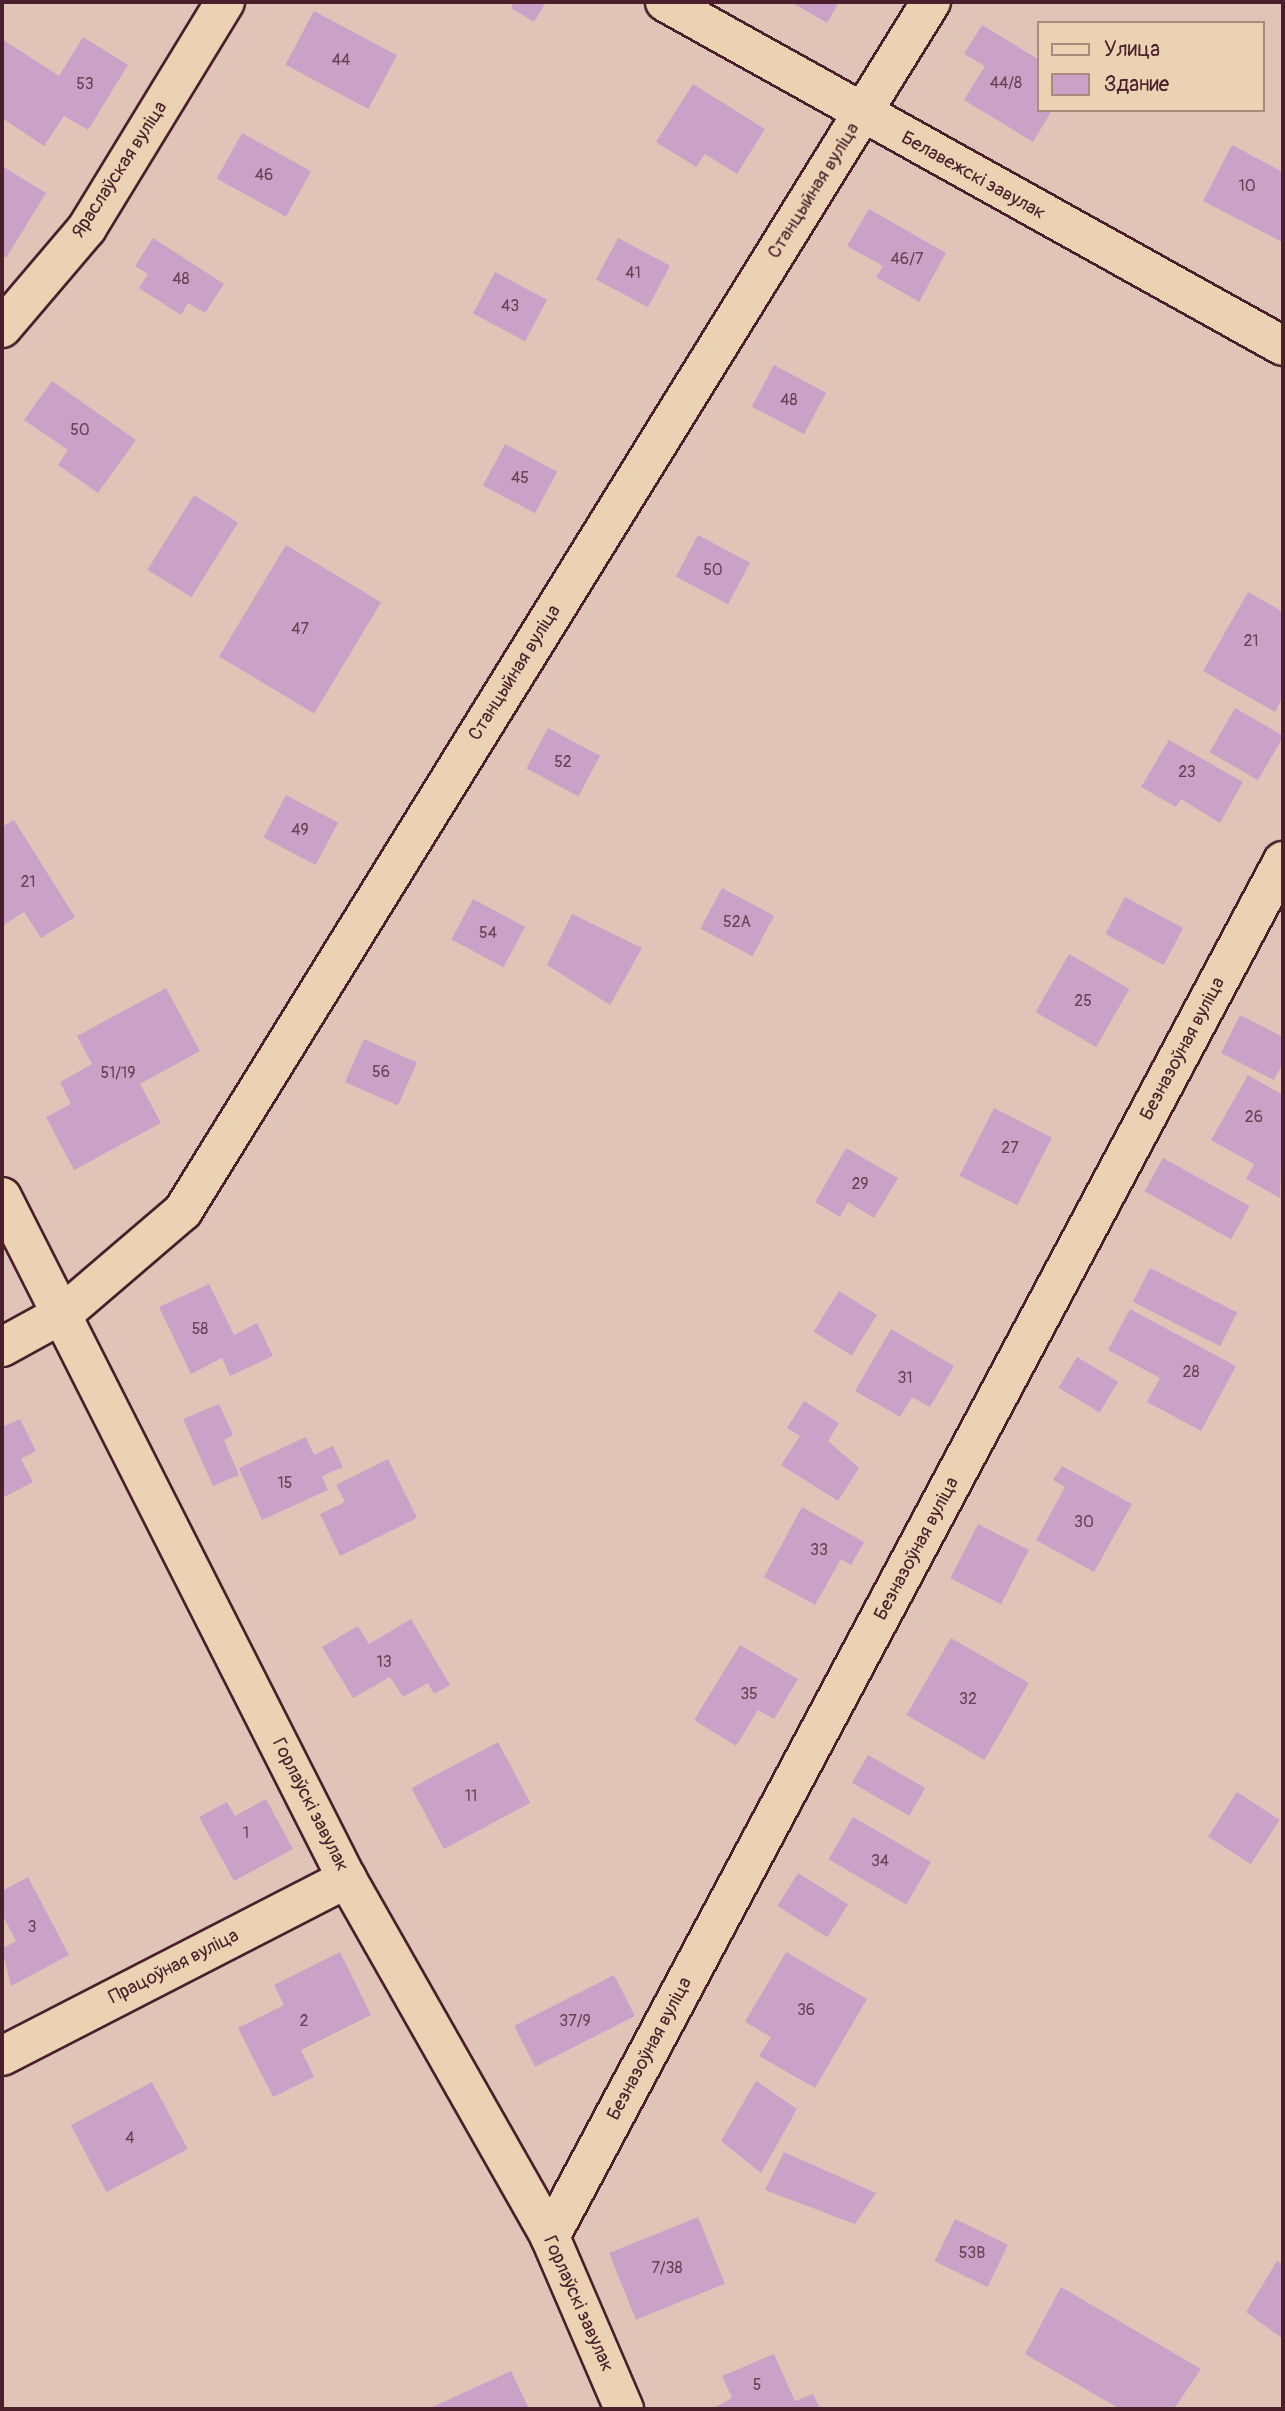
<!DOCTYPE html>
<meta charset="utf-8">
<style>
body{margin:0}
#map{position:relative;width:1285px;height:2411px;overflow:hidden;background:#e1c4b8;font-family:Pangolin,sans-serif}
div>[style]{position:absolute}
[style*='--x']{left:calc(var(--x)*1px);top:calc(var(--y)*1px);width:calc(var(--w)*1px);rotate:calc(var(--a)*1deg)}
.building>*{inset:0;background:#cba2c7;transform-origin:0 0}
.roads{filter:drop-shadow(2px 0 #4a1f2b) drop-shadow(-2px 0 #4a1f2b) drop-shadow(0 2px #4a1f2b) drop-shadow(0 -2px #4a1f2b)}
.minor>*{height:38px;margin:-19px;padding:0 19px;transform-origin:19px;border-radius:19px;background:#ead2b2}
span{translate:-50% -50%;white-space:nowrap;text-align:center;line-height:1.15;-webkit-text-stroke:7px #ead2b2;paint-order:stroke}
.number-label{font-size:16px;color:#6a4052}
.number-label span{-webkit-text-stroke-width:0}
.street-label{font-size:19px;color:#4a1f2b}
.frame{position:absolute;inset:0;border:4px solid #4a1f2b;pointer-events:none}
.legend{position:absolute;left:1037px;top:21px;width:228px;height:91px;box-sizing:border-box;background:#ead2b2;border:2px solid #aa8a7c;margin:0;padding:9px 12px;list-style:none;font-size:21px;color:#4a1f2b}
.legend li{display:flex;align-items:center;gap:14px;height:35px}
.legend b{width:35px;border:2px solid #aa8a7c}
</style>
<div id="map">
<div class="building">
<i style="clip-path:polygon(514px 2px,546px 2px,534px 22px,511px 8px)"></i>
<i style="clip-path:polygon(791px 2px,839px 2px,827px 23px)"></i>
<i style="left:314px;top:11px;width:94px;height:61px;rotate:28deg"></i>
<i style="clip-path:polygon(982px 25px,1038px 59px,1038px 110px,1052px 110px,1033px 142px,964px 100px,985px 66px,964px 54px)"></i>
<i style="clip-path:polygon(83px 37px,128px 65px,88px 130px,64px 116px,44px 146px,2px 118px,2px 39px,59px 76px)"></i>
<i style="clip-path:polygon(693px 84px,765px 129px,737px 174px,705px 154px,696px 167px,656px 142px)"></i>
<i style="left:242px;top:133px;width:79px;height:52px;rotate:29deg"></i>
<i style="clip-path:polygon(1232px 145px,1283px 172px,1282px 242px,1203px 201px)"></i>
<i style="clip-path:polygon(2px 166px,46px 193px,6px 258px,2px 255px)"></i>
<i style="clip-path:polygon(869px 209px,946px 253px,919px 302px,876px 277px,883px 266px,847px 246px)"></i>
<i style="clip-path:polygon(153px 238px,224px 284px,205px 313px,188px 303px,181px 315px,139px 288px,148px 274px,135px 266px)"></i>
<i style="left:618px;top:238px;width:59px;height:47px;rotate:28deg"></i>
<i style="left:495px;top:272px;width:59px;height:47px;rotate:28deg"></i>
<i style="left:774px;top:365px;width:59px;height:47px;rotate:28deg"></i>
<i style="clip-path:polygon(52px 381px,136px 440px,98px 493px,58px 465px,68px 450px,24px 420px)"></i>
<i style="left:505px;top:444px;width:59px;height:47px;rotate:28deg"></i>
<i style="left:194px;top:495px;width:52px;height:88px;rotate:32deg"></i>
<i style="left:698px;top:535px;width:59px;height:47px;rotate:28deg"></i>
<i style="left:286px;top:545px;width:111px;height:130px;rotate:31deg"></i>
<i style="clip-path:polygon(1248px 592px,1283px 612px,1283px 697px,1275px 712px,1203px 671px)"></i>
<i style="left:1235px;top:708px;width:56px;height:51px;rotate:30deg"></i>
<i style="left:548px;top:728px;width:59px;height:46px;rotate:28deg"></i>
<i style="clip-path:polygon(1169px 740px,1243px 782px,1220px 823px,1181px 799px,1176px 807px,1141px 787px)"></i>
<i style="left:286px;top:795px;width:59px;height:48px;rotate:28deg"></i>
<i style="clip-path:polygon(14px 820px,75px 917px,41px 938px,24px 912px,2px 926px,2px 827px)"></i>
<i style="left:722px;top:888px;width:59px;height:46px;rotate:28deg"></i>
<i style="left:1125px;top:897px;width:66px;height:42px;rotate:28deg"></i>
<i style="left:473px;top:899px;width:59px;height:46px;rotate:28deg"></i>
<i style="clip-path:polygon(572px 914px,642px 948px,610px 1005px,547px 965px)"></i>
<i style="left:1069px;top:954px;width:70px;height:67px;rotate:30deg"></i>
<i style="clip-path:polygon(166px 988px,200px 1051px,140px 1084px,161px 1123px,74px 1170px,46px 1117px,71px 1104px,60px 1082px,92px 1064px,77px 1036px)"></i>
<i style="clip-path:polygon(1240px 1015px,1283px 1037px,1283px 1063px,1274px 1080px,1221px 1053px)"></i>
<i style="left:364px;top:1039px;width:58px;height:47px;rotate:24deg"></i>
<i style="clip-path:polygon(1248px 1075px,1283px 1095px,1280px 1198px,1246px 1179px,1254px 1164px,1211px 1140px)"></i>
<i style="left:994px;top:1108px;width:65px;height:76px;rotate:27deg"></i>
<i style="clip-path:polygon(846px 1148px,898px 1178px,874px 1218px,848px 1202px,840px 1217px,815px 1202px)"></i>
<i style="left:1163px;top:1158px;width:99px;height:38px;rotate:29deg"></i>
<i style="left:1150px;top:1268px;width:98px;height:38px;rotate:27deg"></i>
<i style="clip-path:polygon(209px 1284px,234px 1335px,257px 1323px,273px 1356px,230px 1376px,222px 1358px,191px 1374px,159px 1307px)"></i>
<i style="left:839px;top:1291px;width:45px;height:48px;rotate:32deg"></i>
<i style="clip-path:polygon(1130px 1309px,1236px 1366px,1201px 1431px,1147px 1402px,1160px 1378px,1108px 1350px)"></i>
<i style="clip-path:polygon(891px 1329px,954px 1366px,930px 1407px,912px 1397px,900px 1417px,855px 1391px)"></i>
<i style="left:1077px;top:1357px;width:48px;height:36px;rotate:31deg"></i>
<i style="clip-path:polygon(804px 1401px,839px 1423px,828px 1441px,859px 1468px,838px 1501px,781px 1465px,800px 1436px,787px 1428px)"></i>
<i style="clip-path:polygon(219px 1404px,233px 1435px,224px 1440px,239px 1475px,213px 1486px,183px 1419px)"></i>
<i style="clip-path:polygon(20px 1419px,36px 1451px,21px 1459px,33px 1482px,2px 1498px,2px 1422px,4px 1426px)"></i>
<i style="clip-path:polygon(306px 1437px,314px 1455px,333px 1446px,343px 1467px,322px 1476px,328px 1490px,262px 1520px,239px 1468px)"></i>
<i style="clip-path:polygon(388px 1459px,417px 1518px,340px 1556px,320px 1514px,345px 1502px,336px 1485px)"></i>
<i style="clip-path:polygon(1062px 1466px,1132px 1504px,1094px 1572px,1036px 1540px,1065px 1487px,1053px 1480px)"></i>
<i style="clip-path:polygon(802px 1507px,864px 1542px,851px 1565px,841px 1559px,815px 1605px,764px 1577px)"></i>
<i style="left:978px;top:1524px;width:57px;height:61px;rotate:27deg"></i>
<i style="clip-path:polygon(411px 1619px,450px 1685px,434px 1694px,428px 1683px,403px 1697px,390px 1677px,353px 1698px,322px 1647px,358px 1626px,369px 1644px)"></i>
<i style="left:951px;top:1638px;width:90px;height:89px;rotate:30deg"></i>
<i style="clip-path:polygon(740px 1645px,798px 1679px,774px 1719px,758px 1710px,736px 1746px,694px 1720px)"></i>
<i style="left:498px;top:1742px;width:69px;height:98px;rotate:62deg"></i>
<i style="left:868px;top:1755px;width:66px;height:32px;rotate:30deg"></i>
<i style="left:1237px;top:1792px;width:51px;height:53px;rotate:33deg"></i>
<i style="clip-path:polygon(266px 1799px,293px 1849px,234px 1881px,199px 1817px,227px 1802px,235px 1816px)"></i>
<i style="left:853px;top:1817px;width:90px;height:49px;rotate:30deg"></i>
<i style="left:798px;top:1873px;width:59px;height:39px;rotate:32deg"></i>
<i style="clip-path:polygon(28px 1877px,69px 1955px,11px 1986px,2px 1949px,16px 1941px,2px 1914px,2px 1891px)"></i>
<i style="clip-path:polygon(340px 1952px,371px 2015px,301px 2050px,314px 2077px,273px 2097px,238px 2028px,284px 2005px,274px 1985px)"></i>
<i style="clip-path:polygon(786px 1952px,867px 1999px,815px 2088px,759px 2056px,771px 2037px,745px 2022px)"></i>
<i style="left:614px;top:1975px;width:46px;height:112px;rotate:63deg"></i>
<i style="clip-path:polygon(756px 2081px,797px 2109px,761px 2173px,721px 2141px)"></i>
<i style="left:152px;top:2082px;width:76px;height:92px;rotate:62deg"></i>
<i style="clip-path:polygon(784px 2152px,876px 2193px,855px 2224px,765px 2190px)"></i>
<i style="left:698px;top:2217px;width:72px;height:96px;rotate:68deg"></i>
<i style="left:955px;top:2219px;width:59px;height:47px;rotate:26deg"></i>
<i style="clip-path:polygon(1277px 2261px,1283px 2265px,1283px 2339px,1246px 2312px)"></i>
<i style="clip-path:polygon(1061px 2287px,1201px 2369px,1174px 2409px,1120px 2409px,1025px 2354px)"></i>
<i style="clip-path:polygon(774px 2354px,795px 2401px,813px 2394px,820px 2409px,712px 2409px,732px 2398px,722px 2376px)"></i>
<i style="clip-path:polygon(511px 2371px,529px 2409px,428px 2409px)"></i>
</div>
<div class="roads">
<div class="minor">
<i style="--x:665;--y:2;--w:707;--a:29.1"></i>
<i style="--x:2;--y:328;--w:131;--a:-49.6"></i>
<i style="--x:87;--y:228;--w:265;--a:-58.6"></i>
<i style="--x:2;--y:1197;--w:764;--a:63.17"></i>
<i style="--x:347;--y:1879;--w:412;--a:60.4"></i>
<i style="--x:550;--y:2237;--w:187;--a:66.7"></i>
<i style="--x:2;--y:1347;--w:71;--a:-28.7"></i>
<i style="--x:64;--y:1313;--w:157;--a:-40.6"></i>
<i style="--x:183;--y:1211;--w:1422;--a:-58.26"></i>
<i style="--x:2;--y:2056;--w:388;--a:-27.2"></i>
<i style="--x:550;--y:2237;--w:1559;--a:-61.96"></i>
</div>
</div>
<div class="number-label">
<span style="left:341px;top:60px">44</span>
<span style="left:1006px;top:83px">44/8</span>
<span style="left:85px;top:84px">53</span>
<span style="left:264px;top:175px">46</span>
<span style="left:1247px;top:186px">10</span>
<span style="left:907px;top:259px">46/7</span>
<span style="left:633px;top:273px">41</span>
<span style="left:181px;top:279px">48</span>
<span style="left:510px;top:306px">43</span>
<span style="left:789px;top:400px">48</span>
<span style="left:80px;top:430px">50</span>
<span style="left:520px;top:478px">45</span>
<span style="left:713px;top:570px">50</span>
<span style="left:300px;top:629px">47</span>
<span style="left:1251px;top:641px">21</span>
<span style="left:563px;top:762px">52</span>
<span style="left:1187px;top:772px">23</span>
<span style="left:300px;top:830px">49</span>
<span style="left:28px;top:882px">21</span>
<span style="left:737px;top:922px">52А</span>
<span style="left:488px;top:933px">54</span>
<span style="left:1083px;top:1001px">25</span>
<span style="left:381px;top:1072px">56</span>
<span style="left:118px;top:1073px">51/19</span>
<span style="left:1254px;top:1117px">26</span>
<span style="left:1010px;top:1148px">27</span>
<span style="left:860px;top:1184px">29</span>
<span style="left:200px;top:1329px">58</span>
<span style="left:1191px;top:1372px">28</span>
<span style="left:905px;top:1378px">31</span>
<span style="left:285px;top:1483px">15</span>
<span style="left:1084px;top:1522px">30</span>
<span style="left:819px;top:1550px">33</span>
<span style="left:384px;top:1662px">13</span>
<span style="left:749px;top:1694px">35</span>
<span style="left:968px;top:1699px">32</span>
<span style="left:471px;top:1796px">11</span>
<span style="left:246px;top:1833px">1</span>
<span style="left:880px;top:1861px">34</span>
<span style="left:32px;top:1927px">3</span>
<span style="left:806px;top:2010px">36</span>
<span style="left:304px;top:2021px">2</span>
<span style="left:575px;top:2021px">37/9</span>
<span style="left:130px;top:2138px">4</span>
<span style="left:972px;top:2253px">53В</span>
<span style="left:667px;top:2268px">7/38</span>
<span style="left:757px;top:2385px">5</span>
</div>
<div class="street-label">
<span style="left:120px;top:170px;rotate:-57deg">Яраслаўская вуліца</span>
<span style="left:973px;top:176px;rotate:29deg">Белавежскі завулак</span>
<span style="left:814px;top:191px;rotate:-58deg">Станцыйная вуліца</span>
<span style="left:515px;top:673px;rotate:-58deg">Станцыйная вуліца</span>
<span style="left:1183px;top:1049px;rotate:-62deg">Безназоўная вуліца</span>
<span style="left:917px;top:1549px;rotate:-62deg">Безназоўная вуліца</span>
<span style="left:310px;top:1805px;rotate:63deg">Горлаўскі завулак</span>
<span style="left:174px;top:1967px;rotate:-27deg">Працоўная вуліца</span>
<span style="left:650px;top:2049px;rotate:-62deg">Безназоўная вуліца</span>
<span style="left:578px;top:2304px;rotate:66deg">Горлаўскі завулак</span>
</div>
<div class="frame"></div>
<ul class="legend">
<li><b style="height:9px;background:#ead2b2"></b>Улица</li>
<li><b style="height:19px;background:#cba2c7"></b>Здание</li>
</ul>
</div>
